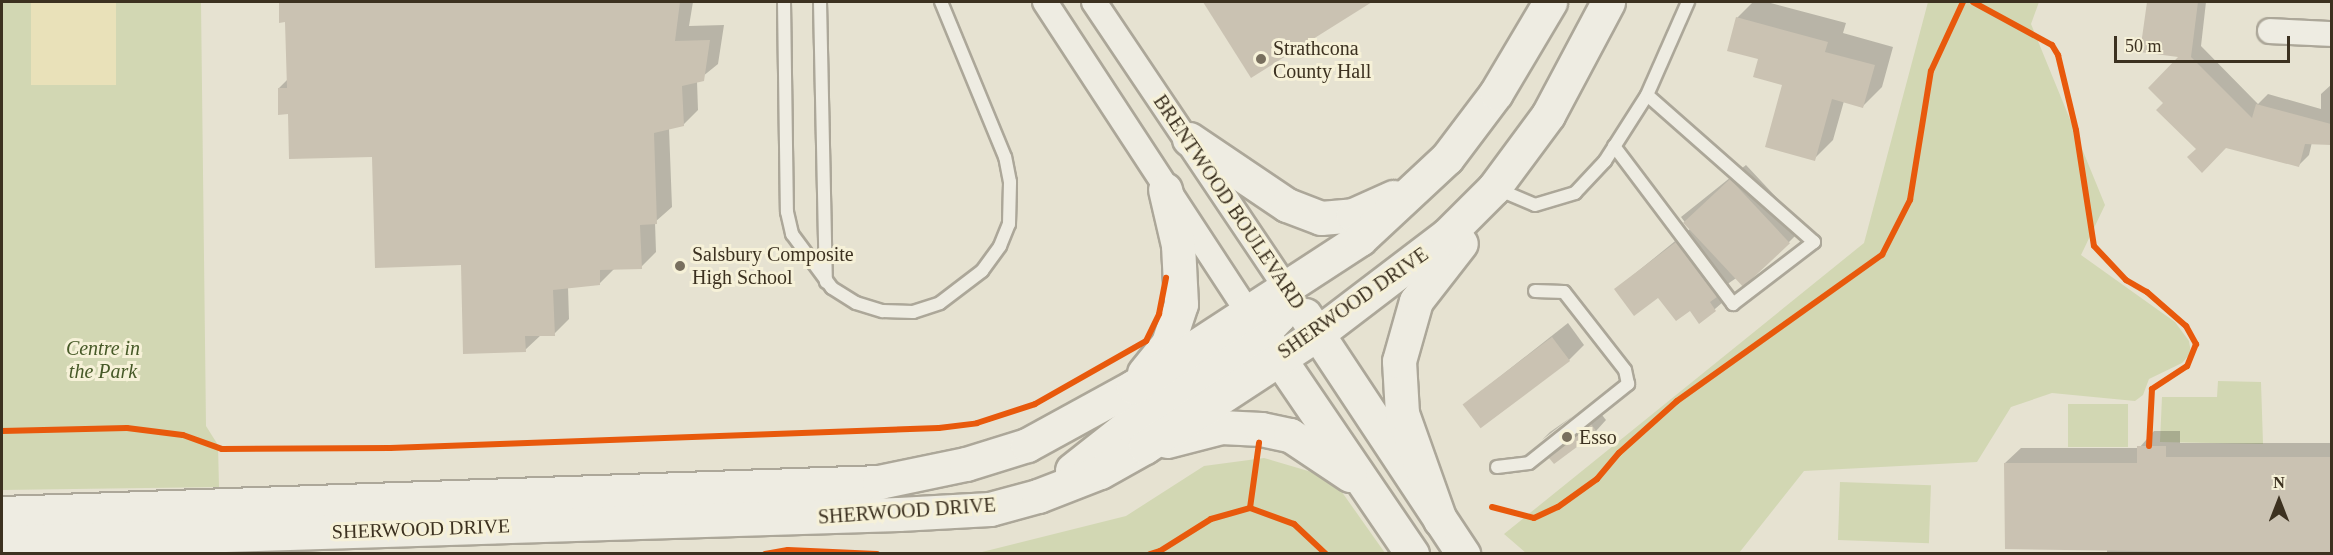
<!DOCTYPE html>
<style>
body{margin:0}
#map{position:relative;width:2333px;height:555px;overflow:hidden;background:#e6e2d1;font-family:Georgia,serif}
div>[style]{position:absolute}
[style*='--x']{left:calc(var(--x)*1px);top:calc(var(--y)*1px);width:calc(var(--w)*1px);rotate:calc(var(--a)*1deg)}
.green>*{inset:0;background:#d2d7b3;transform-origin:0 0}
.sand>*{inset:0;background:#e9e1b9;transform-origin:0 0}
.shadow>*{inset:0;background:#0003}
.building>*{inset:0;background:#cac2b2;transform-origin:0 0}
.roads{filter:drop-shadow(2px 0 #aca799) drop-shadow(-2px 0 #aca799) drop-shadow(0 2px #aca799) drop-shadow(0 -2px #aca799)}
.lane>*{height:12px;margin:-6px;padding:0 6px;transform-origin:6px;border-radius:6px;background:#eeece2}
.street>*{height:24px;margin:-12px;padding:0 12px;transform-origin:12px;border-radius:12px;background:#eeece2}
.secondary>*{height:33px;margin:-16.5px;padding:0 16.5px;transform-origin:16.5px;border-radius:16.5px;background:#eeece2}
.cycleway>*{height:6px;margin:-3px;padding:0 3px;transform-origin:3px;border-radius:3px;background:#e8590c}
.dots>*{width:16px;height:16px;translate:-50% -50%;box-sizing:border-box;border:3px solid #f6f1d8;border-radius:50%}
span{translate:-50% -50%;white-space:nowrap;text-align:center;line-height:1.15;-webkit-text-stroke:6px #f6f1d8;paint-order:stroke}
.poi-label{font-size:20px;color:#3c3120}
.left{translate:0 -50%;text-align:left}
.street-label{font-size:20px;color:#3c3120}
.park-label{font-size:20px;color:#465927;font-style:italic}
.frame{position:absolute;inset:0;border:3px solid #3c3120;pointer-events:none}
.north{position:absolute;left:2249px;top:471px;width:60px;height:60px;-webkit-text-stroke:4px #f6f1d8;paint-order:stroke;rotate:0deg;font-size:16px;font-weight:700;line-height:24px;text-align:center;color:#3c3120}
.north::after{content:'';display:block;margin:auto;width:21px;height:27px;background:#3c3120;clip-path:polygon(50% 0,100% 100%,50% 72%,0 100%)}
.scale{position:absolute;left:2114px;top:36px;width:176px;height:27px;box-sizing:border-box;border:3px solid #3c3120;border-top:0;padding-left:8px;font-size:18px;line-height:21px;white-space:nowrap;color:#3c3120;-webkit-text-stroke:4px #f6f1d8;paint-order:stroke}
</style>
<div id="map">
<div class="green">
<i style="clip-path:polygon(2px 2px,201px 2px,206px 426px,218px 445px,219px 487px,2px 490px)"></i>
<i style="clip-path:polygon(1928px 2px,2039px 2px,2031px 24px,2105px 205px,2081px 255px,2175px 322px,2189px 341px,2191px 353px,2182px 363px,2149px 379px,2143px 395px,2135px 401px,2052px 393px,2011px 407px,1977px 462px,1804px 471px,1739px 553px,1526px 553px,1504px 534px,1864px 243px)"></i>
<i style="clip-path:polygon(2218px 381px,2261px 382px,2263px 444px,2160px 442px,2162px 397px,2217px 397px)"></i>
<i style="left:2068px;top:404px;width:60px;height:43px"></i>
<i style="clip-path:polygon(1264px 458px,1332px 478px,1385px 553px,974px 554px,1126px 516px,1204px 466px)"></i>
<i style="left:1840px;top:482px;width:91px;height:58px;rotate:2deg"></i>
</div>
<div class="sand">
<i style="left:31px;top:2px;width:85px;height:83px"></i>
</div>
<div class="shadow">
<i style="clip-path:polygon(280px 2px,693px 2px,689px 26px,724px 25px,718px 64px,697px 81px,698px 110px,683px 125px,669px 128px,672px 207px,655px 222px,656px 252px,641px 267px,615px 268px,600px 283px,568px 287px,569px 319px,554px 334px,541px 335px,525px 350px,462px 264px,373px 156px,289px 113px,279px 88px,288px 79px,286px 21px,281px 21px)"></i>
<i style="clip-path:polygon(1204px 2px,1368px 2px,1252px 76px)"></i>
<i style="clip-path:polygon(1753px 2px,1767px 2px,1846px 23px,1843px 33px,1893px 47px,1882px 87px,1863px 106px,1844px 101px,1833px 140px,1814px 159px,1784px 84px,1760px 58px,1737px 18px)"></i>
<i style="clip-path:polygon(2149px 2px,2206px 2px,2201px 46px,2258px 104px,2268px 94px,2321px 109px,2321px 94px,2332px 84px,2332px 143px,2312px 142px,2309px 155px,2298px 166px,2226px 147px,2198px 149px,2165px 103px,2182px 56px,2142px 51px)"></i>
<i style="clip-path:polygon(1746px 165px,1804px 227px,1789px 242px,1729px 283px,1725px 287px,1731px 295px,1700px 322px,1690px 309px,1658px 295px,1616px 289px,1690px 229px,1681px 217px)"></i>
<i style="clip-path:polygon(1568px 323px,1584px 345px,1569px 360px,1464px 405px)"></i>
<i style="clip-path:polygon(1602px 415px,1606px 420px,1596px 431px,1554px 462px,1551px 458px,1561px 447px)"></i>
<i style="clip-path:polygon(1573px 416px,1542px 440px,1550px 432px)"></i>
<i style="clip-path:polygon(2154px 431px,2180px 431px,2180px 443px,2332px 443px,2332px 554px,2107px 554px,2107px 548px,2005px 463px,2021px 448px,2139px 448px)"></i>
</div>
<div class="building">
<i style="clip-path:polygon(279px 2px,680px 2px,675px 41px,710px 40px,704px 81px,682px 86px,684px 126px,654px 133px,657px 224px,640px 225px,642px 269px,600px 270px,600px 285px,553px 290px,555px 336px,525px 336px,526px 352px,463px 354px,461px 265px,375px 268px,372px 157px,289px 159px,288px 114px,278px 115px,278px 88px,287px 88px,285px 22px,279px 23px)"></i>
<i style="clip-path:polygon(1203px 2px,1372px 2px,1251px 78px)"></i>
<i style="clip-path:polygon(2147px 2px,2198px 2px,2191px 57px,2252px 118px,2256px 104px,2331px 124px,2331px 145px,2305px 144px,2299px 167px,2226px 148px,2202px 173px,2187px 157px,2196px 149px,2156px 110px,2163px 103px,2148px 88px,2178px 57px,2140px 52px)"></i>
<i style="clip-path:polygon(1736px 17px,1828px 42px,1825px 52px,1875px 65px,1863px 108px,1832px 99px,1815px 161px,1765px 147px,1782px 85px,1753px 77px,1758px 59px,1727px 51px)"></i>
<i style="left:1730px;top:179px;width:88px;height:64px;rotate:47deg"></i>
<i style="clip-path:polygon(1676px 242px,1717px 297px,1710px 302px,1716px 311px,1699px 324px,1690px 311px,1676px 321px,1658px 298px,1634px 316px,1614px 289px)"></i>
<i style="left:1552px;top:337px;width:30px;height:112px;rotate:53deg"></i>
<i style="clip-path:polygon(1591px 424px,1597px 432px,1554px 464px,1549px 458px)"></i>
<i style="clip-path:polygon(2137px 446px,2166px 446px,2166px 457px,2331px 457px,2331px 554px,2005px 549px,2004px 463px,2137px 463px)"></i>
</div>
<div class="roads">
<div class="lane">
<i style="--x:784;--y:2;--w:210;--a:89.2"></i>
<i style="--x:787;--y:212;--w:23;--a:77"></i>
<i style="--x:792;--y:234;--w:67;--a:53.5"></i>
<i style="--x:832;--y:288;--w:28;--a:32"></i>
<i style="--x:856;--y:303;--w:28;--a:17"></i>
<i style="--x:883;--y:311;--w:30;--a:2"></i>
<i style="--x:913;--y:312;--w:28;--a:-18"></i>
<i style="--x:940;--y:303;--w:53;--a:-37.3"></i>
<i style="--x:982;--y:271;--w:31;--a:-54"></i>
<i style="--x:1000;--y:246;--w:24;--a:-68"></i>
<i style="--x:1009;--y:224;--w:42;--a:-88.6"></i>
<i style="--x:1010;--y:182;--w:25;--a:-101"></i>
<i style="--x:1005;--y:157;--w:168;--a:-112.4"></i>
<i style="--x:820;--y:2;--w:280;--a:88.8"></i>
<i style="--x:1614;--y:146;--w:198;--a:53"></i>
<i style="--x:1733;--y:304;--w:102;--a:-37.4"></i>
<i style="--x:1814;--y:242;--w:222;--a:-138.6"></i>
<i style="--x:1495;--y:188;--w:43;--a:23"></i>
<i style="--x:1535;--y:205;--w:42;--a:-16.7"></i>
<i style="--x:1575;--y:193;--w:44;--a:-46.8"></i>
<i style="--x:1605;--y:161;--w:78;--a:-57.5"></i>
<i style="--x:1647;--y:95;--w:102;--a:-66.2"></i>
<i style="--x:1497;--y:467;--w:32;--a:-7"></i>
<i style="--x:1529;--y:463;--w:127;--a:-38.6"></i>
<i style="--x:1628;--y:384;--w:14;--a:-102"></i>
<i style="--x:1625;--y:370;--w:99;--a:-128"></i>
<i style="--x:1564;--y:292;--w:29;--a:-178"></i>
</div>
<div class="street">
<i style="--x:1045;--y:2;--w:373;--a:56.8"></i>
<i style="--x:1094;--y:2;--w:346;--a:56.1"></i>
<i style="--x:2270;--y:31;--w:62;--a:2.8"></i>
</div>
<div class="secondary">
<i style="--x:1189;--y:139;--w:118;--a:34"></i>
<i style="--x:1287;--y:205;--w:36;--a:21"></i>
<i style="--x:1321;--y:218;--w:32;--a:-5"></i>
<i style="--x:1353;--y:215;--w:44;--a:-24.2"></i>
<i style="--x:1305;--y:315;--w:287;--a:56.5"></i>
<i style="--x:1266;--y:339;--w:260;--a:55.8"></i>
<i style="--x:1144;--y:373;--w:38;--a:-51"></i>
<i style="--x:1168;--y:343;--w:41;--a:-71.6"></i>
<i style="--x:1181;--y:304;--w:59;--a:-92.9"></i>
<i style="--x:1178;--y:245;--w:57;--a:-103.1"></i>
<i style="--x:1167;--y:441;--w:56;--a:-14.5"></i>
<i style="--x:1221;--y:427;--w:40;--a:2.9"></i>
<i style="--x:1261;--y:429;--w:30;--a:12"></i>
<i style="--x:1290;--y:435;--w:72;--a:33.7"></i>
<i style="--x:1072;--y:470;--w:73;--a:-38.3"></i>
<i style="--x:1129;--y:425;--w:161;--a:-34.4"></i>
<i style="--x:1262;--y:334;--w:25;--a:-47"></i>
<i style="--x:1279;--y:316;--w:26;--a:-74"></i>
<i style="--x:2;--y:513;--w:878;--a:-2.02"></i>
<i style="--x:879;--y:482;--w:89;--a:-11.7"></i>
<i style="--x:966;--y:464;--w:64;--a:-17.3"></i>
<i style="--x:1027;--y:445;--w:121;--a:-28.7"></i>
<i style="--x:1133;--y:387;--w:271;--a:-33.1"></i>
<i style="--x:1360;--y:239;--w:119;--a:-43"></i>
<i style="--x:1447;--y:158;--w:81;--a:-53"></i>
<i style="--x:1496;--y:93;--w:106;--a:-59.3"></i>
<i style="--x:1440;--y:520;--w:114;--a:-109.6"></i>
<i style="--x:1402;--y:413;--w:52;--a:-93.3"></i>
<i style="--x:1399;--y:361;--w:62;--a:-74.2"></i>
<i style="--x:1416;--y:301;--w:73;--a:-52.2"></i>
<i style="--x:2;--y:542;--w:897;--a:-1.79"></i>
<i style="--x:899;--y:514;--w:91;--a:-3.1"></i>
<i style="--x:990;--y:509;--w:50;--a:-15.2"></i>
<i style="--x:1038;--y:496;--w:66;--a:-21.2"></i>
<i style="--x:1100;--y:472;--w:51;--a:-29.1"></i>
<i style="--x:1145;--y:447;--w:206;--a:-33.3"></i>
<i style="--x:1317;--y:334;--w:163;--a:-37.3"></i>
<i style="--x:1447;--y:235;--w:66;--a:-45"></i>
<i style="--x:1494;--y:188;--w:91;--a:-53.5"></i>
<i style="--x:1548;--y:115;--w:128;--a:-62"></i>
</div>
</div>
<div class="cycleway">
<i style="--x:1973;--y:2;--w:90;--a:28.6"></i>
<i style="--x:2052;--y:45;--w:12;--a:59"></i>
<i style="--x:2058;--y:55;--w:77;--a:76.5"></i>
<i style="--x:2076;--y:130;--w:117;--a:81.2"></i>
<i style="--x:2094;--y:246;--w:47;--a:46.7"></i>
<i style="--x:2126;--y:280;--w:24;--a:30"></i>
<i style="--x:2147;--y:292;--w:52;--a:41.1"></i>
<i style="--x:2186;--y:326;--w:21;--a:61"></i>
<i style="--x:2196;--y:344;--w:24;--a:112"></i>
<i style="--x:2187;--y:366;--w:42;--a:146.7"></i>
<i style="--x:2152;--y:389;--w:57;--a:93"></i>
<i style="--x:2;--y:431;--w:125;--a:-1.4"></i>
<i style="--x:127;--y:428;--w:56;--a:7.1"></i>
<i style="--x:183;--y:435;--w:41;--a:19.7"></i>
<i style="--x:222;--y:449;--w:168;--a:-0.3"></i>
<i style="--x:390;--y:448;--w:549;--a:-2.09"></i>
<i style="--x:939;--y:428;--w:38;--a:-7"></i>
<i style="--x:977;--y:423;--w:61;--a:-18.1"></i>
<i style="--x:1035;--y:404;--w:128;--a:-29.6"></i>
<i style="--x:1146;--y:341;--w:30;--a:-64"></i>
<i style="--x:1159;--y:314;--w:37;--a:-79"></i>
<i style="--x:1492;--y:507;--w:43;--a:14.7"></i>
<i style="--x:1534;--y:518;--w:26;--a:-25"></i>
<i style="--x:1558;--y:507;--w:48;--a:-35.7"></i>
<i style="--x:1597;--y:479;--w:34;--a:-50"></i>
<i style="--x:1619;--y:453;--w:78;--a:-41.9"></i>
<i style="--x:1677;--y:401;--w:252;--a:-35.5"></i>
<i style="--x:1882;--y:255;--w:62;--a:-63"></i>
<i style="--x:1910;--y:200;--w:131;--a:-80.8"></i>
<i style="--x:1931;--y:71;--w:76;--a:-65.1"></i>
<i style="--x:1250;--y:508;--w:47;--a:20"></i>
<i style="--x:1294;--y:524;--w:44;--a:43.2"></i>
<i style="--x:765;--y:554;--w:23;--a:-10"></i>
<i style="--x:788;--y:550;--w:89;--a:2.6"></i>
<i style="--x:1150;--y:554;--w:10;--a:-17"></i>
<i style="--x:1160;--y:551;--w:60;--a:-32.1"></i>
<i style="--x:1211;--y:519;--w:41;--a:-15.8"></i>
<i style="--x:1250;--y:508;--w:66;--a:-82.1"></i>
</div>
<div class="dots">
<i style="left:1261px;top:59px;background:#786f5e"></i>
<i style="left:680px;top:266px;background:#786f5e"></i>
<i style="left:1567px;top:437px;background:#786f5e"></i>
</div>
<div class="poi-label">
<span class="left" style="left:1273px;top:60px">Strathcona<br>County Hall</span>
<span class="left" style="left:692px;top:266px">Salsbury Composite<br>High School</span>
<span class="left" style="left:1579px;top:437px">Esso</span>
</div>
<div class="street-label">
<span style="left:1229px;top:202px;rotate:56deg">BRENTWOOD BOULEVARD</span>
<span style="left:1353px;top:303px;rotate:-35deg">SHERWOOD DRIVE</span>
<span style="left:907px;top:511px;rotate:-4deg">SHERWOOD DRIVE</span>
<span style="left:421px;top:529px;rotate:-2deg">SHERWOOD DRIVE</span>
</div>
<div class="park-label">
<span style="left:103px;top:360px">Centre in<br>the Park</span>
</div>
<div class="frame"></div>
<div class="north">N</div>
<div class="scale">50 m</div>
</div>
